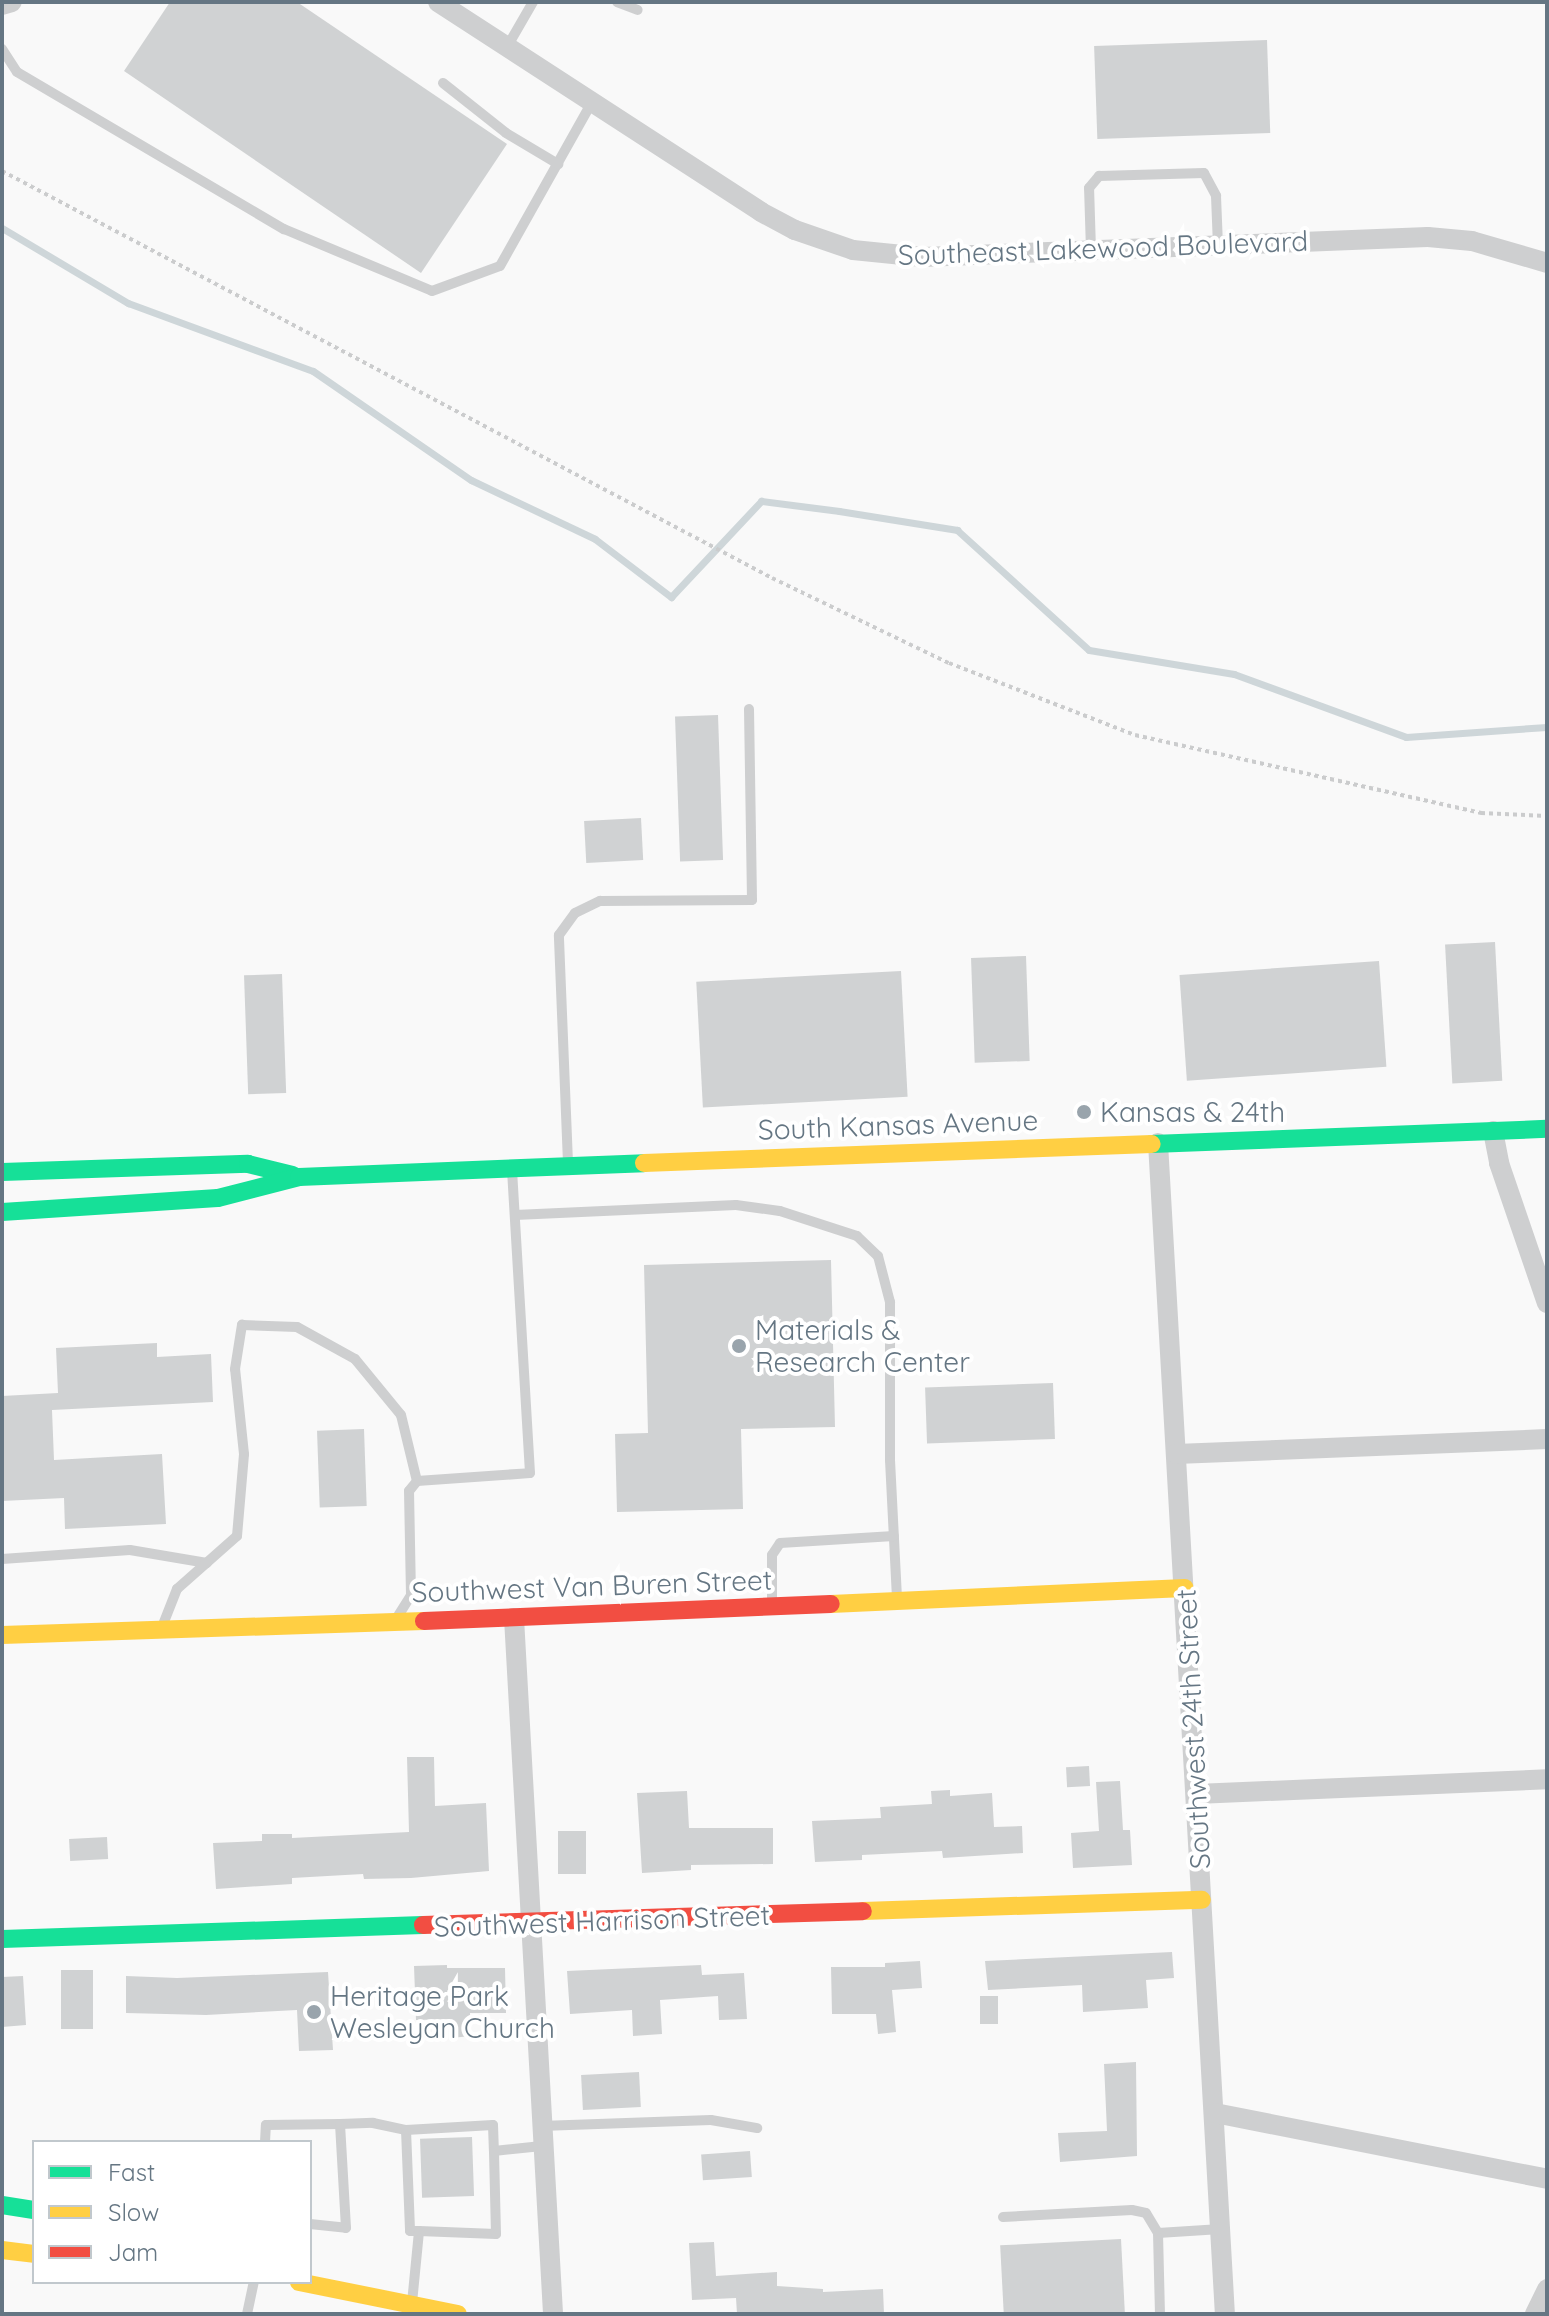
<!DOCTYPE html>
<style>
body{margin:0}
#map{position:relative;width:1549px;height:2316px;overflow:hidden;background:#f9f9f9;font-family:Quicksand,sans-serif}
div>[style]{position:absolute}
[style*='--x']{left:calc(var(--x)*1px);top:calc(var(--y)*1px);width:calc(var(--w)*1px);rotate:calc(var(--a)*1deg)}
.stream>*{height:7px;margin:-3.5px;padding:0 3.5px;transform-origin:3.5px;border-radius:3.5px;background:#ced6d9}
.building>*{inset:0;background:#d0d2d3;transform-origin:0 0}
.path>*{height:4px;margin-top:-2px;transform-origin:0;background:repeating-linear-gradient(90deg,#cbcccd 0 4px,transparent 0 8px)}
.lane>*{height:10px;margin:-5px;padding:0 5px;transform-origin:5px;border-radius:5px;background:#cecfd0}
.street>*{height:20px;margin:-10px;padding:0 10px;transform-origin:10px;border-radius:10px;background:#cecfd0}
.fast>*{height:18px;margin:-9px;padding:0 9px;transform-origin:9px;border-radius:9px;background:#16e098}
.slow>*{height:18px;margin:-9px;padding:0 9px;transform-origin:9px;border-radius:9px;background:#ffcf43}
.jam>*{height:18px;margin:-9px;padding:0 9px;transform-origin:9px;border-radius:9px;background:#f24e42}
.dots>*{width:22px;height:22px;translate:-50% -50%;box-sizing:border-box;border:4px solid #fff;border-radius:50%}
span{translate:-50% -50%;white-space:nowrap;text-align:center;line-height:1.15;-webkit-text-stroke:8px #fff;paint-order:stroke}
.street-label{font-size:28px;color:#657683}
.poi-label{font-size:28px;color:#657683}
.left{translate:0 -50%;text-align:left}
.frame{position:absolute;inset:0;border:4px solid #657683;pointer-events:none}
.legend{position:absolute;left:32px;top:2140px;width:280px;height:144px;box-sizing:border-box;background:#fff;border:2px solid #c1c8cd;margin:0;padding:10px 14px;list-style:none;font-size:24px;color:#657683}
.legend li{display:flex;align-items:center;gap:16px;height:40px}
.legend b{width:40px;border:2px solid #c1c8cd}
</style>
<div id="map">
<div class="stream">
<i style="--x:2;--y:228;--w:147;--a:30.8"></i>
<i style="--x:128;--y:303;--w:197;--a:20.2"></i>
<i style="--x:313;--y:371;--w:192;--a:34.6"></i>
<i style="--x:471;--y:480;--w:137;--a:25.4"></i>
<i style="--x:595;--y:539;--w:96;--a:37.3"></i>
<i style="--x:671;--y:597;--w:132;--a:-46.8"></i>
<i style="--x:761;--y:501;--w:79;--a:7.3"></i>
<i style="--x:839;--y:511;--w:120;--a:9.1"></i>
<i style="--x:957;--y:530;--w:178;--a:42.3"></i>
<i style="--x:1089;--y:650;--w:147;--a:9.4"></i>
<i style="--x:1234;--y:674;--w:183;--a:20.1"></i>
<i style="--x:1406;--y:737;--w:141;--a:-4.1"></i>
</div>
<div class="building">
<i style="clip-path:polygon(170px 2px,297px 2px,507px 144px,421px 273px,124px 71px)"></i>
<i style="left:1267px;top:40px;width:93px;height:173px;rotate:88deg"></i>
<i style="left:718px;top:715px;width:145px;height:43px;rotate:88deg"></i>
<i style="left:641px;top:818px;width:42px;height:57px;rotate:87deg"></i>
<i style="left:1495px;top:942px;width:139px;height:50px;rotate:87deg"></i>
<i style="left:1026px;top:956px;width:105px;height:55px;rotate:88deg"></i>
<i style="left:1379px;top:961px;width:106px;height:200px;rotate:86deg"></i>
<i style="left:901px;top:971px;width:126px;height:205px;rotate:87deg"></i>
<i style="left:282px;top:974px;width:119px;height:38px;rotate:88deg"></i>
<i style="clip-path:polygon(831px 1260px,835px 1427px,741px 1429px,743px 1509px,617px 1512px,615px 1434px,648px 1433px,644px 1265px)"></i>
<i style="clip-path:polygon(157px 1343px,157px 1357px,211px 1354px,213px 1402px,52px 1410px,54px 1460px,162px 1454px,166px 1524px,65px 1529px,64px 1498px,2px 1501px,2px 1396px,58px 1393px,56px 1348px)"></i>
<i style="left:1053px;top:1383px;width:56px;height:128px;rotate:88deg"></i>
<i style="left:364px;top:1429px;width:77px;height:47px;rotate:88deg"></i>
<i style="clip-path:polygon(407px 1757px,434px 1757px,435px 1806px,486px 1803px,489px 1871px,411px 1878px,364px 1879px,363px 1874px,292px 1878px,292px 1884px,216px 1889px,213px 1843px,262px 1841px,262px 1834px,292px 1834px,292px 1838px,409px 1832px)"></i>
<i style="left:1089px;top:1766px;width:20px;height:23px;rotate:87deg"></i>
<i style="clip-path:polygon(1120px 1781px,1123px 1830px,1130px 1830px,1132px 1865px,1073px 1868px,1071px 1833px,1099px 1831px,1096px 1782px)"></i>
<i style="clip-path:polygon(950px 1790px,950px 1796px,992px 1793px,994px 1827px,1022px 1826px,1023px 1853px,943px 1858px,942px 1851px,862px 1855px,862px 1860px,815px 1862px,812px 1821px,881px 1818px,880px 1807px,932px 1804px,931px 1791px)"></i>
<i style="clip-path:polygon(687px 1791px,689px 1828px,773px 1828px,773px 1864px,691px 1865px,691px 1870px,642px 1873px,637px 1793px)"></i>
<i style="left:558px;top:1831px;width:28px;height:43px"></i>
<i style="left:107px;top:1837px;width:22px;height:38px;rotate:87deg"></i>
<i style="clip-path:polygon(1172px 1952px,1174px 1978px,1146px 1980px,1148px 2008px,1083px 2012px,1082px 1985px,988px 1990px,985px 1961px)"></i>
<i style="clip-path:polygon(920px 1961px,922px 1988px,892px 1990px,896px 2032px,878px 2034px,876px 2014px,832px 2014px,831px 1967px,885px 1967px,885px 1963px)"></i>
<i style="clip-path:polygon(447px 1965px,447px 1968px,505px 1968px,506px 2013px,470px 2013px,471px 2036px,451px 2038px,450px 2019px,416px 2020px,414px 1966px)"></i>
<i style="clip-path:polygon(701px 1965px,702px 1975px,744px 1973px,747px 2019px,719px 2020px,718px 1996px,660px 2000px,662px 2034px,633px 2036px,632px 2010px,570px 2014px,567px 1971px)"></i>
<i style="left:61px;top:1970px;width:32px;height:59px"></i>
<i style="clip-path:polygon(328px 1972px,333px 2050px,299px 2051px,297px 2010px,206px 2015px,126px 2013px,126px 1976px,177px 1978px)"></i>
<i style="clip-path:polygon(23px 1976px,26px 2025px,2px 2027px,2px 1977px)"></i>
<i style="left:980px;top:1996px;width:18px;height:28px"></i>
<i style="clip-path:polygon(1136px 2062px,1137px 2156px,1060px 2162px,1058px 2133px,1107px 2131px,1104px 2064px)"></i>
<i style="left:639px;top:2072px;width:35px;height:58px;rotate:87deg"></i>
<i style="left:472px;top:2137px;width:59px;height:52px;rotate:88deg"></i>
<i style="left:750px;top:2151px;width:26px;height:49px;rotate:86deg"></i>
<i style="left:1121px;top:2239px;width:75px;height:121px;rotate:87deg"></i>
<i style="clip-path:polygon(714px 2242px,716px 2276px,777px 2272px,777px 2286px,823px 2289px,823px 2292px,883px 2289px,884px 2314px,737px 2314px,736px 2298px,692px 2300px,689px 2243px)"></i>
</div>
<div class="path">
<i style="--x:2;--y:171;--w:871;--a:27.86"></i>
<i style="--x:772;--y:578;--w:196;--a:25.7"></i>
<i style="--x:949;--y:663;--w:199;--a:21.2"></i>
<i style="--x:1135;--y:735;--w:355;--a:12.7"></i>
<i style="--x:1481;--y:813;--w:66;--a:2.6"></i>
</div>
<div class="lane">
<i style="--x:617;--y:2;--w:22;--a:21"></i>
<i style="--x:507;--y:47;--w:52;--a:-60"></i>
<i style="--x:2;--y:49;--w:27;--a:57"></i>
<i style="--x:17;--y:72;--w:310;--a:30.5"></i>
<i style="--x:284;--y:229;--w:160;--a:22.7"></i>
<i style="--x:432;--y:291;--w:72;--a:-20.2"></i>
<i style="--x:500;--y:266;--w:188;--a:-60.7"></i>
<i style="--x:443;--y:83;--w:80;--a:38.4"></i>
<i style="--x:506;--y:133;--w:61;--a:30.8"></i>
<i style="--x:1091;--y:250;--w:62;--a:-91.8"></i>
<i style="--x:1089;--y:188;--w:16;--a:-50"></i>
<i style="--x:1099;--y:176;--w:105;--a:-1.6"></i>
<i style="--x:1204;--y:173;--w:26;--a:62"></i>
<i style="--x:1216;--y:196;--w:49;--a:87.7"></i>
<i style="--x:568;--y:1163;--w:228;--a:-92.3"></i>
<i style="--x:559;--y:935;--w:27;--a:-54"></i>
<i style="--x:575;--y:913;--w:28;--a:-26"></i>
<i style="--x:600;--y:901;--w:152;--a:-0.4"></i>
<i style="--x:752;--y:900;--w:191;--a:-90.9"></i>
<i style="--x:515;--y:1215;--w:221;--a:-2.6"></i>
<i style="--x:736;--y:1205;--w:44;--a:7.8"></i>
<i style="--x:780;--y:1211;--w:81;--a:18"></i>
<i style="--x:857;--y:1236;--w:29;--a:44"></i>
<i style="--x:878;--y:1256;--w:48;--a:75.4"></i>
<i style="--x:890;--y:1302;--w:158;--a:90"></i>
<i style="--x:890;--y:1460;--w:140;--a:87.1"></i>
<i style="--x:2;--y:1559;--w:128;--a:-4"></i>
<i style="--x:130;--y:1550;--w:78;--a:9.6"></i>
<i style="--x:772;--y:1605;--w:50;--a:-90"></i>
<i style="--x:772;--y:1555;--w:14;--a:-56"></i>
<i style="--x:780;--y:1543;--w:114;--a:-3.5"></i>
<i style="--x:398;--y:1616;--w:25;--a:-58"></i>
<i style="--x:411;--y:1595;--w:104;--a:-91.1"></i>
<i style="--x:409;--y:1491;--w:13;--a:-51"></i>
<i style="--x:417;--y:1481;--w:113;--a:-4"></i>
<i style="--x:530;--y:1473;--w:302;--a:-93.4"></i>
<i style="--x:162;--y:1627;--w:41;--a:-68.5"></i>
<i style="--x:177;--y:1589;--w:80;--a:-41.5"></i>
<i style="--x:237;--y:1536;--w:82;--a:-85.1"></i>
<i style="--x:244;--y:1454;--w:85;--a:-96"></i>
<i style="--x:235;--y:1369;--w:45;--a:-81"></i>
<i style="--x:242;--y:1325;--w:55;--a:2.1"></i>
<i style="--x:297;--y:1327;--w:66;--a:28.9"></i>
<i style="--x:355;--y:1359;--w:72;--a:50.6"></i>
<i style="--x:401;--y:1415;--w:68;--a:76.4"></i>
<i style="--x:541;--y:2126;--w:170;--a:-2"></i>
<i style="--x:711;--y:2120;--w:47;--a:9.9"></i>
<i style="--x:406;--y:2130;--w:101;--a:87.7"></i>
<i style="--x:410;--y:2231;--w:9;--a:0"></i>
<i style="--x:265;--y:2142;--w:17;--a:-87"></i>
<i style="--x:266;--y:2125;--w:74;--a:-0.8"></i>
<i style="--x:1003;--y:2217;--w:129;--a:-3.1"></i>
<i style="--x:1132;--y:2210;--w:14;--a:12"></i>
<i style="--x:1146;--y:2213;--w:23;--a:59"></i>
<i style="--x:1158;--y:2233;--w:63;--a:-3.6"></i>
<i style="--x:310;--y:2224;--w:36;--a:6"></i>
<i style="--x:346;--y:2228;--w:104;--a:-93.3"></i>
<i style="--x:340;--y:2124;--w:33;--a:-2"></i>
<i style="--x:373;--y:2123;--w:34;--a:12"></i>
<i style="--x:406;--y:2130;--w:87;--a:-3.3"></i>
<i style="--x:493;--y:2125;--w:26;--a:88"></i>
<i style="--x:1158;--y:2233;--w:81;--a:88.6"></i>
<i style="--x:412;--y:2303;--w:72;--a:-84.4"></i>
<i style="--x:419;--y:2231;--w:77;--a:2.2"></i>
<i style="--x:496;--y:2234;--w:83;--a:-91.4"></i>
<i style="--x:494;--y:2151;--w:48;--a:-5.9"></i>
<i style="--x:247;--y:2314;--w:33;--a:-78"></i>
</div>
<div class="street">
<i style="--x:438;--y:2;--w:385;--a:33"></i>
<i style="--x:761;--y:212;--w:38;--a:28"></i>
<i style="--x:795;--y:230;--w:61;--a:19"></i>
<i style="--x:853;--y:250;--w:70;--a:5.7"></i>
<i style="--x:923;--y:257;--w:505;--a:-2.27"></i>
<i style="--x:1428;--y:237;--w:44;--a:5.2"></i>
<i style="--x:1472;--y:241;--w:78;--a:16.3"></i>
<i style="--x:2;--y:5;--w:10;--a:-17"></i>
<i style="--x:1493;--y:1131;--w:33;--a:79"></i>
<i style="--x:1499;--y:1163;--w:148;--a:71.1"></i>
<i style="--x:1158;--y:1143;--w:1173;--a:86.73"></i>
<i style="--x:1176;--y:1454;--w:371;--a:-2.3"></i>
<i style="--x:514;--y:1618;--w:697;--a:86.79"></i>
<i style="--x:1196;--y:1794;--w:351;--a:-2.4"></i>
<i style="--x:1215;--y:2113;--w:338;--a:11.2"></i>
<i style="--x:1535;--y:2314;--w:28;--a:-64"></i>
</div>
<div class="fast">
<i style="--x:1152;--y:1144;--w:395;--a:-2.2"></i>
<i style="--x:2;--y:1172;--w:246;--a:-1.9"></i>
<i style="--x:248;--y:1164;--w:46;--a:13.7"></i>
<i style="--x:2;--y:1212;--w:216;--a:-3.7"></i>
<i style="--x:218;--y:1198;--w:84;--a:-14.5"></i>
<i style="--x:299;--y:1177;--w:345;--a:-2.3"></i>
<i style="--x:2;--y:1939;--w:421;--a:-1.9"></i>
<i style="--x:2;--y:2205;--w:32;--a:9"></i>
</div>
<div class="slow">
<i style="--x:644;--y:1163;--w:508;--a:-2.14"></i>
<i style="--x:831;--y:1604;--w:354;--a:-2.6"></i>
<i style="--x:2;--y:1635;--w:422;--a:-1.9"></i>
<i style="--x:863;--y:1911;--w:339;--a:-1.9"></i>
<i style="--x:2;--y:2250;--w:32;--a:7"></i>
<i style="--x:299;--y:2282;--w:162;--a:11.4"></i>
</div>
<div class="jam">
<i style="--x:424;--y:1621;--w:407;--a:-2.4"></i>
<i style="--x:423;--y:1925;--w:440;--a:-1.8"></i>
</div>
<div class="dots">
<i style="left:1084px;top:1112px;background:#99a4ac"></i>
<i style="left:739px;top:1346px;background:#99a4ac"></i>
<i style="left:314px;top:2012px;background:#99a4ac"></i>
</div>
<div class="street-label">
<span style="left:1103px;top:248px;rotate:-2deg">Southeast Lakewood Boulevard</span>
<span style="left:898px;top:1125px;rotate:-2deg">South Kansas Avenue</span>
<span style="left:592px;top:1586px;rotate:-2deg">Southwest Van Buren Street</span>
<span style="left:1193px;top:1729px;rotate:-93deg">Southwest 24th Street</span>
<span style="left:602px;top:1921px;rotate:-2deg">Southwest Harrison Street</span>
</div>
<div class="poi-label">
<span class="left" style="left:1100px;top:1112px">Kansas &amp; 24th</span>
<span class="left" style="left:755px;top:1346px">Materials &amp;<br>Research Center</span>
<span class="left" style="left:330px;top:2012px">Heritage Park<br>Wesleyan Church</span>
</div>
<div class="frame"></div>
<ul class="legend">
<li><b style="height:10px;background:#16e098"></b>Fast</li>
<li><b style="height:10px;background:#ffcf43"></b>Slow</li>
<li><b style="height:10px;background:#f24e42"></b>Jam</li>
</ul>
</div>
